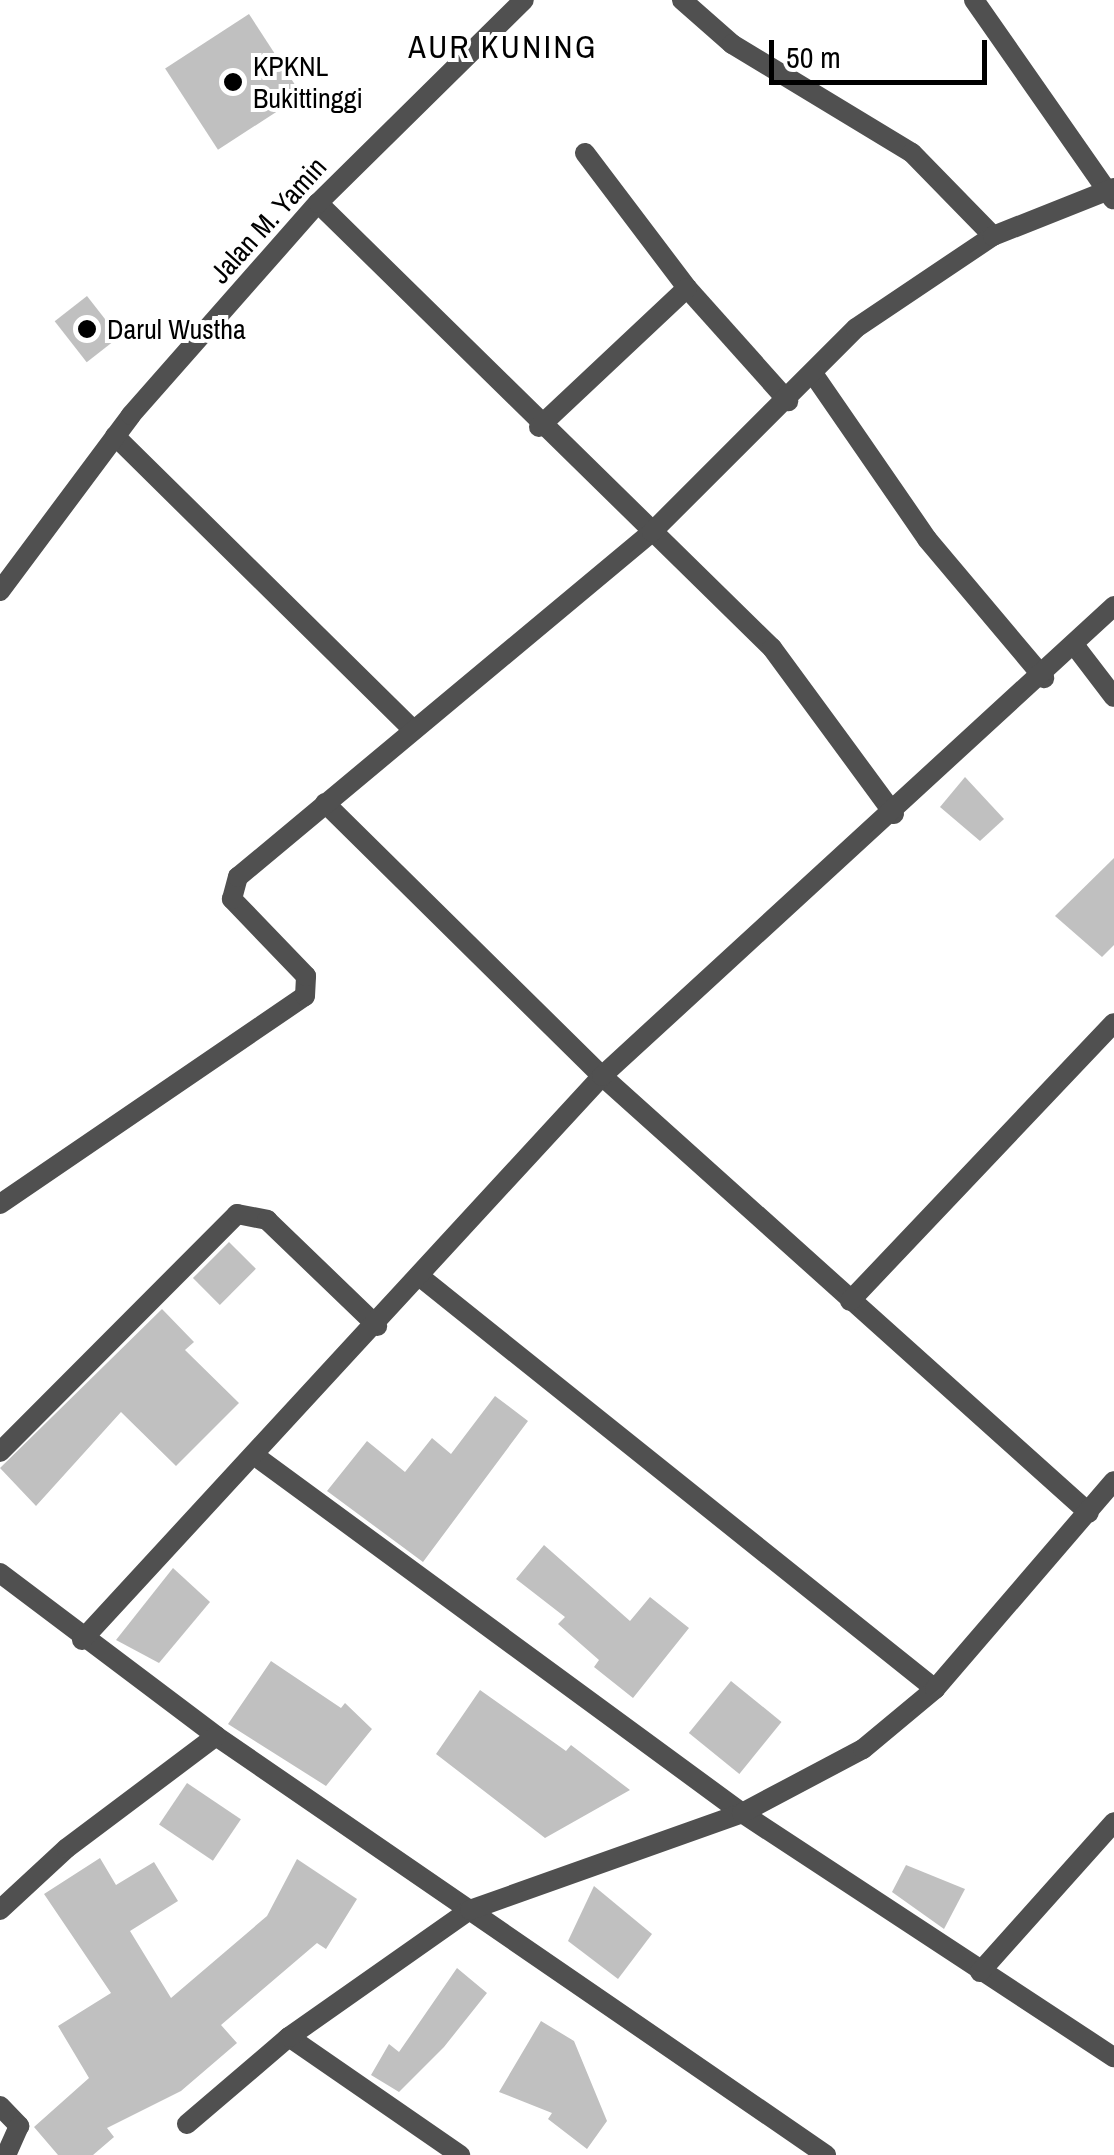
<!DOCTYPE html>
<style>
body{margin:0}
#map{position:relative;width:1114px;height:2155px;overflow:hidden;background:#fff;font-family:"Archivo Narrow",sans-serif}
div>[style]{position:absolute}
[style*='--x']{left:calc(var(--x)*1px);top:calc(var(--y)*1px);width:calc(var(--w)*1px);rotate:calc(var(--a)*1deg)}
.building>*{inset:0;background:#c0c0c0;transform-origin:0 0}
.minor>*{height:20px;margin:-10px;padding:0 10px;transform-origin:10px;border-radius:10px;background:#505050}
.tertiary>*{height:20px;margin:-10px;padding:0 10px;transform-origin:10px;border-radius:10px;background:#505050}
.dots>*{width:28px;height:28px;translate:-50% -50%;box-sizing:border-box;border:5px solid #fff;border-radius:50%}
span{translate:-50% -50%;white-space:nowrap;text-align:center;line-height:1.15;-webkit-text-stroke:8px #fff;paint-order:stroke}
.poi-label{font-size:28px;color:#000}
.left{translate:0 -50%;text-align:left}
.street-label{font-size:28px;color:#000}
.quarter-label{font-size:32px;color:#000;letter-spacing:2.5px}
.scale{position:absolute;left:769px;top:40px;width:218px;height:45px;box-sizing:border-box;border:5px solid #000;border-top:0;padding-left:12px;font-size:30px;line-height:35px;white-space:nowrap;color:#000;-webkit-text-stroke:8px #fff;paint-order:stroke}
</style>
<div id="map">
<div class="building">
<i style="left:249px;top:14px;width:97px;height:100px;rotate:57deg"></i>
<i style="left:87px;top:296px;width:52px;height:41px;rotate:52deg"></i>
<i style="clip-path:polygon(965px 777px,1004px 819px,980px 841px,940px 807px)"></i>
<i style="clip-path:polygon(1114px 858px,1114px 945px,1102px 957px,1055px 916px)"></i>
<i style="left:229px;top:1242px;width:38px;height:51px;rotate:45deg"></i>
<i style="clip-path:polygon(162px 1309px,194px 1342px,185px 1350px,239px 1403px,176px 1466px,121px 1412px,36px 1506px,0 1468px)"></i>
<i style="clip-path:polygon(495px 1396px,528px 1421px,423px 1562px,327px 1491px,367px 1441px,405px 1472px,432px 1438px,451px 1454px)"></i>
<i style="clip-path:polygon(544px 1545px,630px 1621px,650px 1597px,689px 1628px,633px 1698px,594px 1667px,599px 1660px,558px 1624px,565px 1617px,516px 1579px)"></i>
<i style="clip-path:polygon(173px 1568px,210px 1602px,159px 1663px,116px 1640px)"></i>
<i style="clip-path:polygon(271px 1661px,341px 1708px,345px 1703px,372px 1729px,326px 1786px,228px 1724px)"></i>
<i style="left:731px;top:1681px;width:65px;height:67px;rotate:39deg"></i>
<i style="clip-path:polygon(480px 1690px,566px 1751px,571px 1745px,630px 1790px,545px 1838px,436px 1754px)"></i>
<i style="left:187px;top:1783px;width:65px;height:50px;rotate:34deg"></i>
<i style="clip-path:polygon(100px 1858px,116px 1885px,154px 1862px,178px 1901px,130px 1931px,171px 1998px,267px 1916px,297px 1859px,357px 1899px,326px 1949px,317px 1943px,221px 2025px,237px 2043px,181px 2091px,107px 2128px,114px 2137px,93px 2155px,58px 2155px,34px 2127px,89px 2078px,58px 2026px,111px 1993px,44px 1894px)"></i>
<i style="clip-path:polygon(906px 1865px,965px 1889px,944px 1929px,892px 1892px)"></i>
<i style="clip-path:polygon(594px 1886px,652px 1934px,618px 1979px,568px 1941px)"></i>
<i style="clip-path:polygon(457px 1968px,487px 1993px,444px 2047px,399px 2092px,371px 2075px,389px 2044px,399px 2052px)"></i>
<i style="clip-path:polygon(541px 2021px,574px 2041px,607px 2121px,587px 2149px,548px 2119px,552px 2113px,499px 2092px)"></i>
</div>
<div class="minor">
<i style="--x:682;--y:0;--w:67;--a:41.3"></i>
<i style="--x:732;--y:44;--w:210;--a:31.2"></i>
<i style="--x:912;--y:153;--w:116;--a:45.7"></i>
<i style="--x:974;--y:0;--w:243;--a:55.1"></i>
<i style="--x:585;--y:153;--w:169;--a:52.9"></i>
<i style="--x:687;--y:288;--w:152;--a:48.2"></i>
<i style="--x:318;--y:203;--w:636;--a:44.43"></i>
<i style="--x:772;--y:648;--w:206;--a:53.7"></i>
<i style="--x:814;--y:375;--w:199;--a:55.4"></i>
<i style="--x:927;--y:539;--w:182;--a:49.9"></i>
<i style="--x:539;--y:427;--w:203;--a:-43.2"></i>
<i style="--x:115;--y:436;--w:419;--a:44.6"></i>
<i style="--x:1075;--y:646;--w:64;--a:52.6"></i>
<i style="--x:325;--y:803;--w:389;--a:44.6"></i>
<i style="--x:602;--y:1076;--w:654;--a:41.9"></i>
<i style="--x:0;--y:1204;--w:369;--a:-34.3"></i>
<i style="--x:305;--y:996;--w:20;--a:-87"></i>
<i style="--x:306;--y:976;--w:107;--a:-133.9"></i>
<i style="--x:232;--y:899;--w:23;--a:-75"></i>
<i style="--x:238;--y:877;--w:539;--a:-39.81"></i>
<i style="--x:652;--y:532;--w:288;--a:-45"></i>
<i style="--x:856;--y:328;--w:165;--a:-33.9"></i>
<i style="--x:993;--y:236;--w:130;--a:-21.6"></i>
<i style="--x:419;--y:1276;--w:661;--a:38.67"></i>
<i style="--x:850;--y:1301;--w:383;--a:-46.5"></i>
<i style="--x:0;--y:1452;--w:336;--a:-45.1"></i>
<i style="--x:237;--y:1214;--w:31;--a:11"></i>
<i style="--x:267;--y:1220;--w:153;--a:43.9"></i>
<i style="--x:254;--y:1455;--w:605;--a:36.26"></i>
<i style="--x:742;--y:1813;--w:445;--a:33.3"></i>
<i style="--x:0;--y:1573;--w:271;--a:37"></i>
<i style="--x:216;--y:1736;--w:740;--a:34.48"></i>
<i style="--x:82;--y:1640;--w:767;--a:-47.32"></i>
<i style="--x:602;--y:1076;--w:695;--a:-42.55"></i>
<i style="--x:0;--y:1910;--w:91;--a:-42.8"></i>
<i style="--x:67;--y:1848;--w:186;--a:-36.9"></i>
<i style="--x:980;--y:1972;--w:201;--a:-48.2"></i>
<i style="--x:289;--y:2037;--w:208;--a:34.6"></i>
<i style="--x:0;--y:2106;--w:28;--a:46"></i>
<i style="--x:19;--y:2126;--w:32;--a:114"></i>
<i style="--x:187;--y:2124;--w:134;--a:-40.5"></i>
<i style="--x:289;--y:2037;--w:221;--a:-35.1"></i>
<i style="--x:470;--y:1910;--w:289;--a:-19.6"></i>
<i style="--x:742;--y:1813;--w:137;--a:-27.9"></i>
<i style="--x:863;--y:1749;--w:94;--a:-39.8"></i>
<i style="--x:935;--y:1689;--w:274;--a:-49.3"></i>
</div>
<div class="tertiary">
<i style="--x:0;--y:591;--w:219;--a:-53.3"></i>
<i style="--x:131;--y:415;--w:283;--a:-48.6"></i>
<i style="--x:318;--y:203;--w:289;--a:-44.6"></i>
</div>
<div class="dots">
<i style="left:233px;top:82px;background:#000"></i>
<i style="left:87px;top:329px;background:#000"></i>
</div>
<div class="poi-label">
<span class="left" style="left:253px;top:82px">KPKNL<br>Bukittinggi</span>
<span class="left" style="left:107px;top:329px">Darul Wustha</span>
</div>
<div class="street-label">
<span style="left:268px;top:220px;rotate:-48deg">Jalan M. Yamin</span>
</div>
<div class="quarter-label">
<span style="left:503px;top:47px">AUR KUNING</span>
</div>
<div class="scale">50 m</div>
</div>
